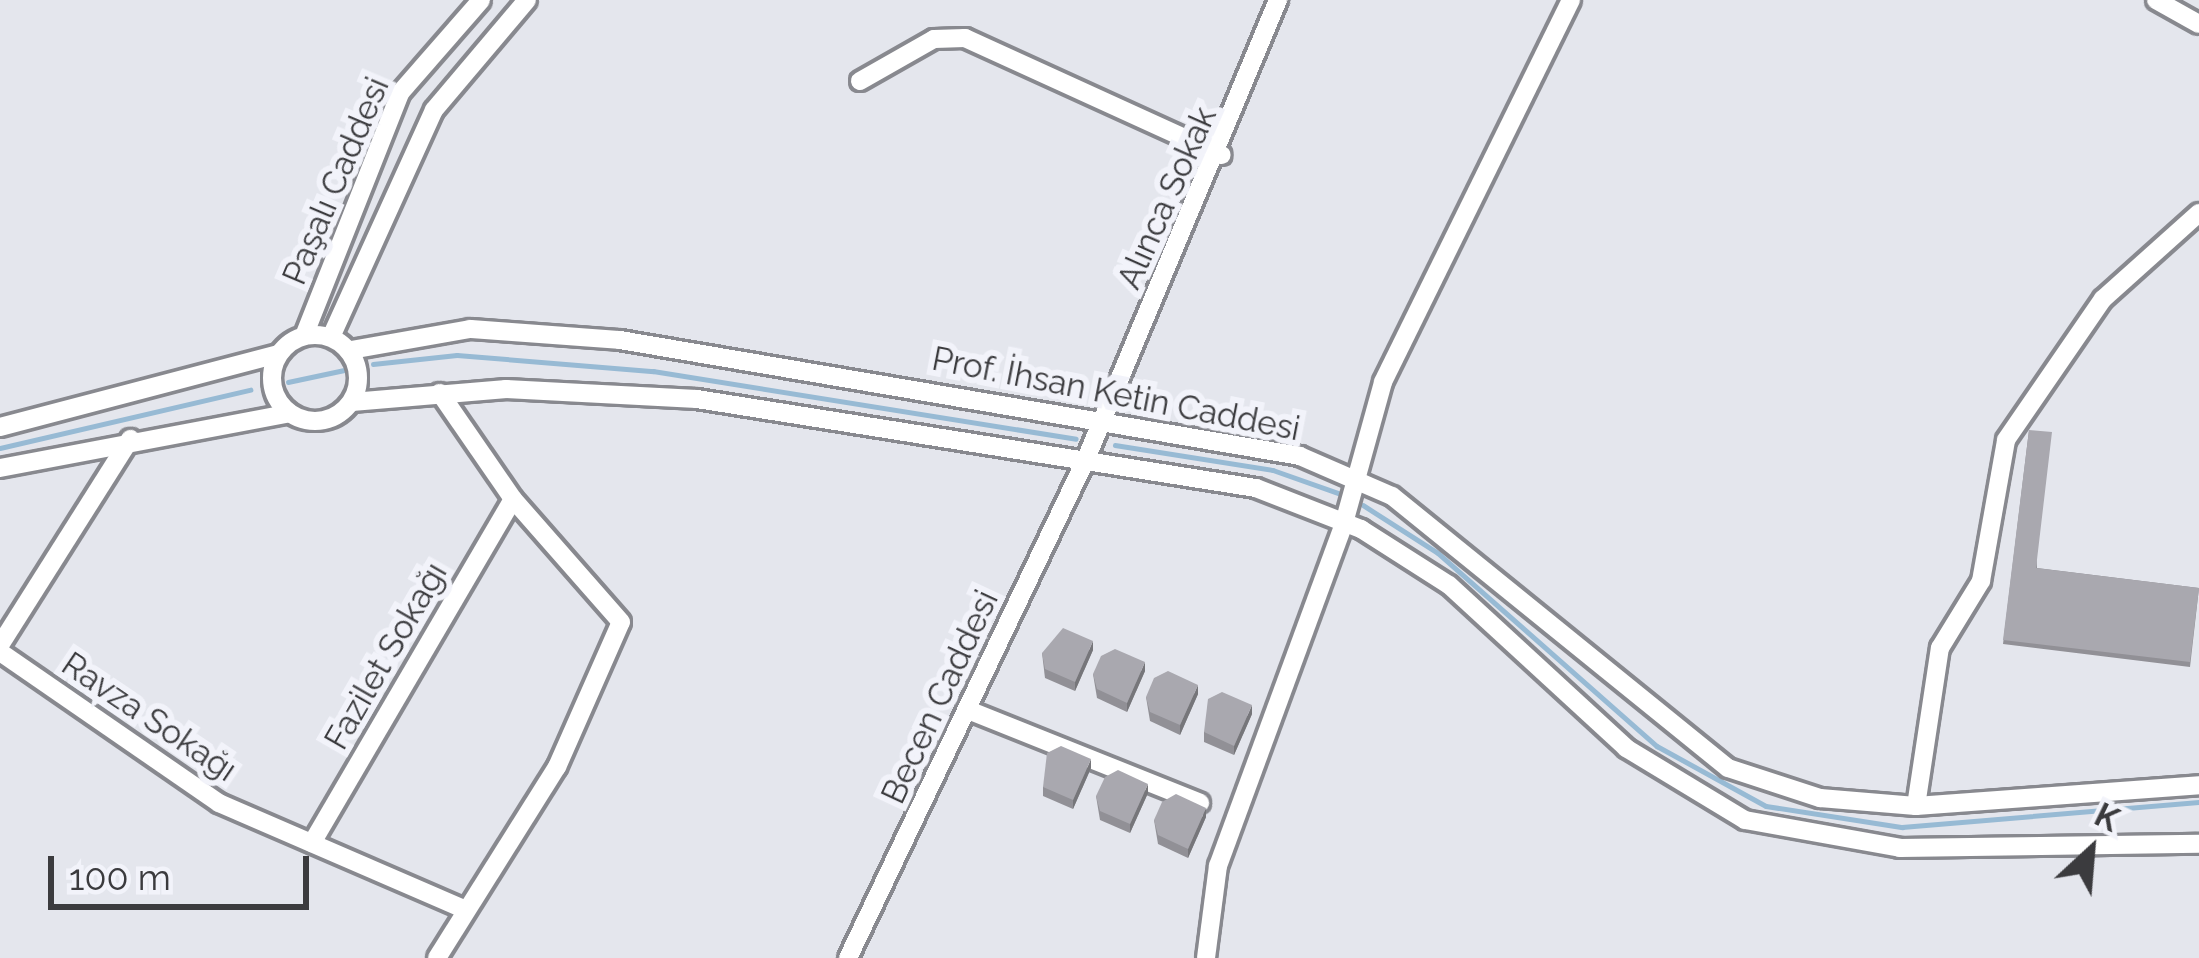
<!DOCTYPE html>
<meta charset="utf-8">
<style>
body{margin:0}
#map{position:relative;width:2199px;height:958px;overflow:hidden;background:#e4e6ed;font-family:Raleway,sans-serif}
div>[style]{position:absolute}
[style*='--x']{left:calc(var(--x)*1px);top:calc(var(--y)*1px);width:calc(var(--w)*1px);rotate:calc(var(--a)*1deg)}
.stream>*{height:4.5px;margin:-2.25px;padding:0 2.25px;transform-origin:2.25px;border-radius:2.25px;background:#97bad4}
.roads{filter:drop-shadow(3px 0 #88898f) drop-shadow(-3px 0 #88898f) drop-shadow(0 3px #88898f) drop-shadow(0 -3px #88898f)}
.minor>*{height:18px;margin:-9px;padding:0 9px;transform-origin:9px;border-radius:9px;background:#fff}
.minor>.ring{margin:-9px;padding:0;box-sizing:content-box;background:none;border:18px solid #fff;border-radius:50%}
.wall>*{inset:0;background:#919096}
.shaded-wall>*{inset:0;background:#76767a}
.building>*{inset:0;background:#a9a8af}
span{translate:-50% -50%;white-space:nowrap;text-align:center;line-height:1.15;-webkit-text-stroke:12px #f2f3fa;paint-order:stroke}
.street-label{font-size:33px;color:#3b3b3e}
.north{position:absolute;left:2031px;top:790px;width:120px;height:120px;-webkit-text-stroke:9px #f2f3fa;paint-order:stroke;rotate:26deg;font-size:33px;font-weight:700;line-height:48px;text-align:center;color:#3b3b3e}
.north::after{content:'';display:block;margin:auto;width:42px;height:54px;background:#3b3b3e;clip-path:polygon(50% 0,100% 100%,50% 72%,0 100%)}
.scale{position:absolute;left:48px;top:856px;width:261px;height:54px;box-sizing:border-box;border:6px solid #3b3b3e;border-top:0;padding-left:15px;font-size:36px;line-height:42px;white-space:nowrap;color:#3b3b3e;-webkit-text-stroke:9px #f2f3fa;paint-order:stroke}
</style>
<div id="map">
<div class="stream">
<i style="--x:373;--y:364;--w:84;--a:-6.1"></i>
<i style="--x:457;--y:355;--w:197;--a:4.7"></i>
<i style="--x:653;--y:371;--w:428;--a:9.1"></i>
<i style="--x:288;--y:382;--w:62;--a:-12"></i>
<i style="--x:1115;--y:445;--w:160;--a:9"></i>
<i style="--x:1273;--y:470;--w:72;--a:19.4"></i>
<i style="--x:0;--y:448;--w:257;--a:-13.1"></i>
<i style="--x:1363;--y:505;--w:89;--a:32.6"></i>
<i style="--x:1438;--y:553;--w:292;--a:41.4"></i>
<i style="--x:1657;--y:746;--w:124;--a:28.8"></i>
<i style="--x:1766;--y:806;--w:138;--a:8.8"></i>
<i style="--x:1902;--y:827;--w:298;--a:-4.8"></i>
</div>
<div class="roads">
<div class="minor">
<i style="--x:2156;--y:0;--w:49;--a:29.2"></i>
<i style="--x:860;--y:81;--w:85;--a:-29.6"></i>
<i style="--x:934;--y:39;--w:31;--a:-2"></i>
<i style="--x:965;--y:38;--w:282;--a:24.5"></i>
<i class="ring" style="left:272px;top:335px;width:68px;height:68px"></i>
<i style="--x:304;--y:336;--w:261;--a:-68.4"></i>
<i style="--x:400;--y:93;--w:123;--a:-48.9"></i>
<i style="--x:331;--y:337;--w:249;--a:-65.6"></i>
<i style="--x:434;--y:110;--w:144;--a:-49.8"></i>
<i style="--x:351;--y:350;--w:121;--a:-10"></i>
<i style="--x:470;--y:329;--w:150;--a:4.2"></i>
<i style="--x:620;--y:340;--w:690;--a:9.68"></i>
<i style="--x:1300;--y:456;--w:100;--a:23.5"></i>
<i style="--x:1392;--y:496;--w:432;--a:39"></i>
<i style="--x:1728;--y:768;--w:97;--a:18.1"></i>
<i style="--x:1820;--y:798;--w:96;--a:4.8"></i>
<i style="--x:1916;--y:806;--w:284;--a:-4.2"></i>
<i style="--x:352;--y:402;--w:155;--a:-4.8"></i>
<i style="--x:506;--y:389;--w:191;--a:3"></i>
<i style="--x:697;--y:399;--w:566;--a:9.05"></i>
<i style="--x:1256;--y:488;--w:113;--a:21.3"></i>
<i style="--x:1361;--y:529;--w:104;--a:32.5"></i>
<i style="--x:1449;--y:585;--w:241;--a:42.6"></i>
<i style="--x:1626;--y:748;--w:139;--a:31.2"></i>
<i style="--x:1745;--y:820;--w:158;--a:10.2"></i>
<i style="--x:1900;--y:848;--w:299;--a:-0.8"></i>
<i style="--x:0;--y:427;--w:288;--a:-14.7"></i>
<i style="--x:0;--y:468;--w:295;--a:-10.7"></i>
<i style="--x:0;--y:645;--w:244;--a:-57.7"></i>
<i style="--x:0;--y:652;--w:266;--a:34.6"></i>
<i style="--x:219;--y:803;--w:269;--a:23.4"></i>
<i style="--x:968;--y:710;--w:250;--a:21.8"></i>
<i style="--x:1916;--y:806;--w:160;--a:-81.4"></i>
<i style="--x:1940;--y:648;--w:79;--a:-58.5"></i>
<i style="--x:1981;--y:581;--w:143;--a:-79.9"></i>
<i style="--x:2006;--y:440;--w:171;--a:-55.5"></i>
<i style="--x:2103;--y:299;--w:129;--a:-41.9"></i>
<i style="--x:312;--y:843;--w:398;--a:-59.7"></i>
<i style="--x:437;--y:958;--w:226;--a:-57.9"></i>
<i style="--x:557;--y:767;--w:158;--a:-66.2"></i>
<i style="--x:621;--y:622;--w:164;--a:-131.3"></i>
<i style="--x:513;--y:499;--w:129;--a:-124.6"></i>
<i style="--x:848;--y:958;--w:553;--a:-64.5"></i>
<i style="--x:1086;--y:459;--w:498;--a:-67.3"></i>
<i style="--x:1206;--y:958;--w:93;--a:-82.6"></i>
<i style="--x:1218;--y:866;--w:365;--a:-69.8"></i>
<i style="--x:1344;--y:523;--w:146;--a:-74.5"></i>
<i style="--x:1383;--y:382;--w:426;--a:-63.8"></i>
</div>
</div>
<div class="wall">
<i style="clip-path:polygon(2029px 430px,2037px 568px,2199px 588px,2190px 667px,2003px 644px)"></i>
<i style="clip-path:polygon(1093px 650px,1075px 691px,1045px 678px,1042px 653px)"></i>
<i style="clip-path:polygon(1145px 671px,1127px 712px,1097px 698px,1093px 674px)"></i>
<i style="clip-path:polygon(1198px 694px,1180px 735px,1150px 721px,1146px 697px)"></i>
<i style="clip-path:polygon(1252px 714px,1234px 755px,1204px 742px,1204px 732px)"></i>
<i style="clip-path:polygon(1091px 768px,1073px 809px,1043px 796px,1043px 787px)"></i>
<i style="clip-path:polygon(1148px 793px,1130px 833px,1100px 820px,1096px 796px)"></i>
<i style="clip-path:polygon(1206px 817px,1188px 858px,1158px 844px,1154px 820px)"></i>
</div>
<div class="shaded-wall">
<i style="clip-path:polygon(1093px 641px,1093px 650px,1075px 691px,1075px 682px)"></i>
<i style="clip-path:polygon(1145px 662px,1145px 671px,1127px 712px,1127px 703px)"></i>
<i style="clip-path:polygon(1198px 685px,1198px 694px,1180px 735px,1180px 725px)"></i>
<i style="clip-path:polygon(1252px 705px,1252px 714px,1234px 755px,1234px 746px)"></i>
<i style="clip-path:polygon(1091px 759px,1091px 768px,1073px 809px,1073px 800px)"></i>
<i style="clip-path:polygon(1148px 784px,1148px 793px,1130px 833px,1130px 824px)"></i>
<i style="clip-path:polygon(1206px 808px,1206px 817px,1188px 858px,1188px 849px)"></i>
</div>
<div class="building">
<i style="clip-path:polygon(2029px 430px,2052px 432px,2036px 568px,2199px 588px,2190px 662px,2003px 640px)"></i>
<i style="clip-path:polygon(1063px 628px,1093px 641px,1075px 682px,1045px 669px,1042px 653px)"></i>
<i style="clip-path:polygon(1115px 649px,1145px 662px,1127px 703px,1097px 689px,1093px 674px,1101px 656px)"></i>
<i style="clip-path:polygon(1168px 671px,1198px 685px,1180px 725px,1150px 712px,1146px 697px,1154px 678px)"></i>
<i style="clip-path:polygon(1222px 692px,1252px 705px,1234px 746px,1204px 732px,1208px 699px)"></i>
<i style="clip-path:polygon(1061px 746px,1091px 759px,1073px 800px,1043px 787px,1047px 753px)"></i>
<i style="clip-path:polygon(1118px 770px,1148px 784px,1130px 824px,1100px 811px,1096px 796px,1105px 777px)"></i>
<i style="clip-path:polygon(1176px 794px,1206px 808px,1188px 849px,1158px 835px,1154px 820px,1162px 802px)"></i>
</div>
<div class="street-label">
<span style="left:336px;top:181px;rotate:-67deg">Paşalı Caddesi</span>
<span style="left:1167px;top:198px;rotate:-66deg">Alınca Sokak</span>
<span style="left:1116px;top:394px;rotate:11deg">Prof. İhsan Ketin Caddesi</span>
<span style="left:386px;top:656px;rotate:-60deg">Fazilet Sokağı</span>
<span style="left:940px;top:697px;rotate:-65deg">Becen Caddesi</span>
<span style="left:149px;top:717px;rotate:34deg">Ravza Sokağı</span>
</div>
<div class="north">K</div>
<div class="scale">100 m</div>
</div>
